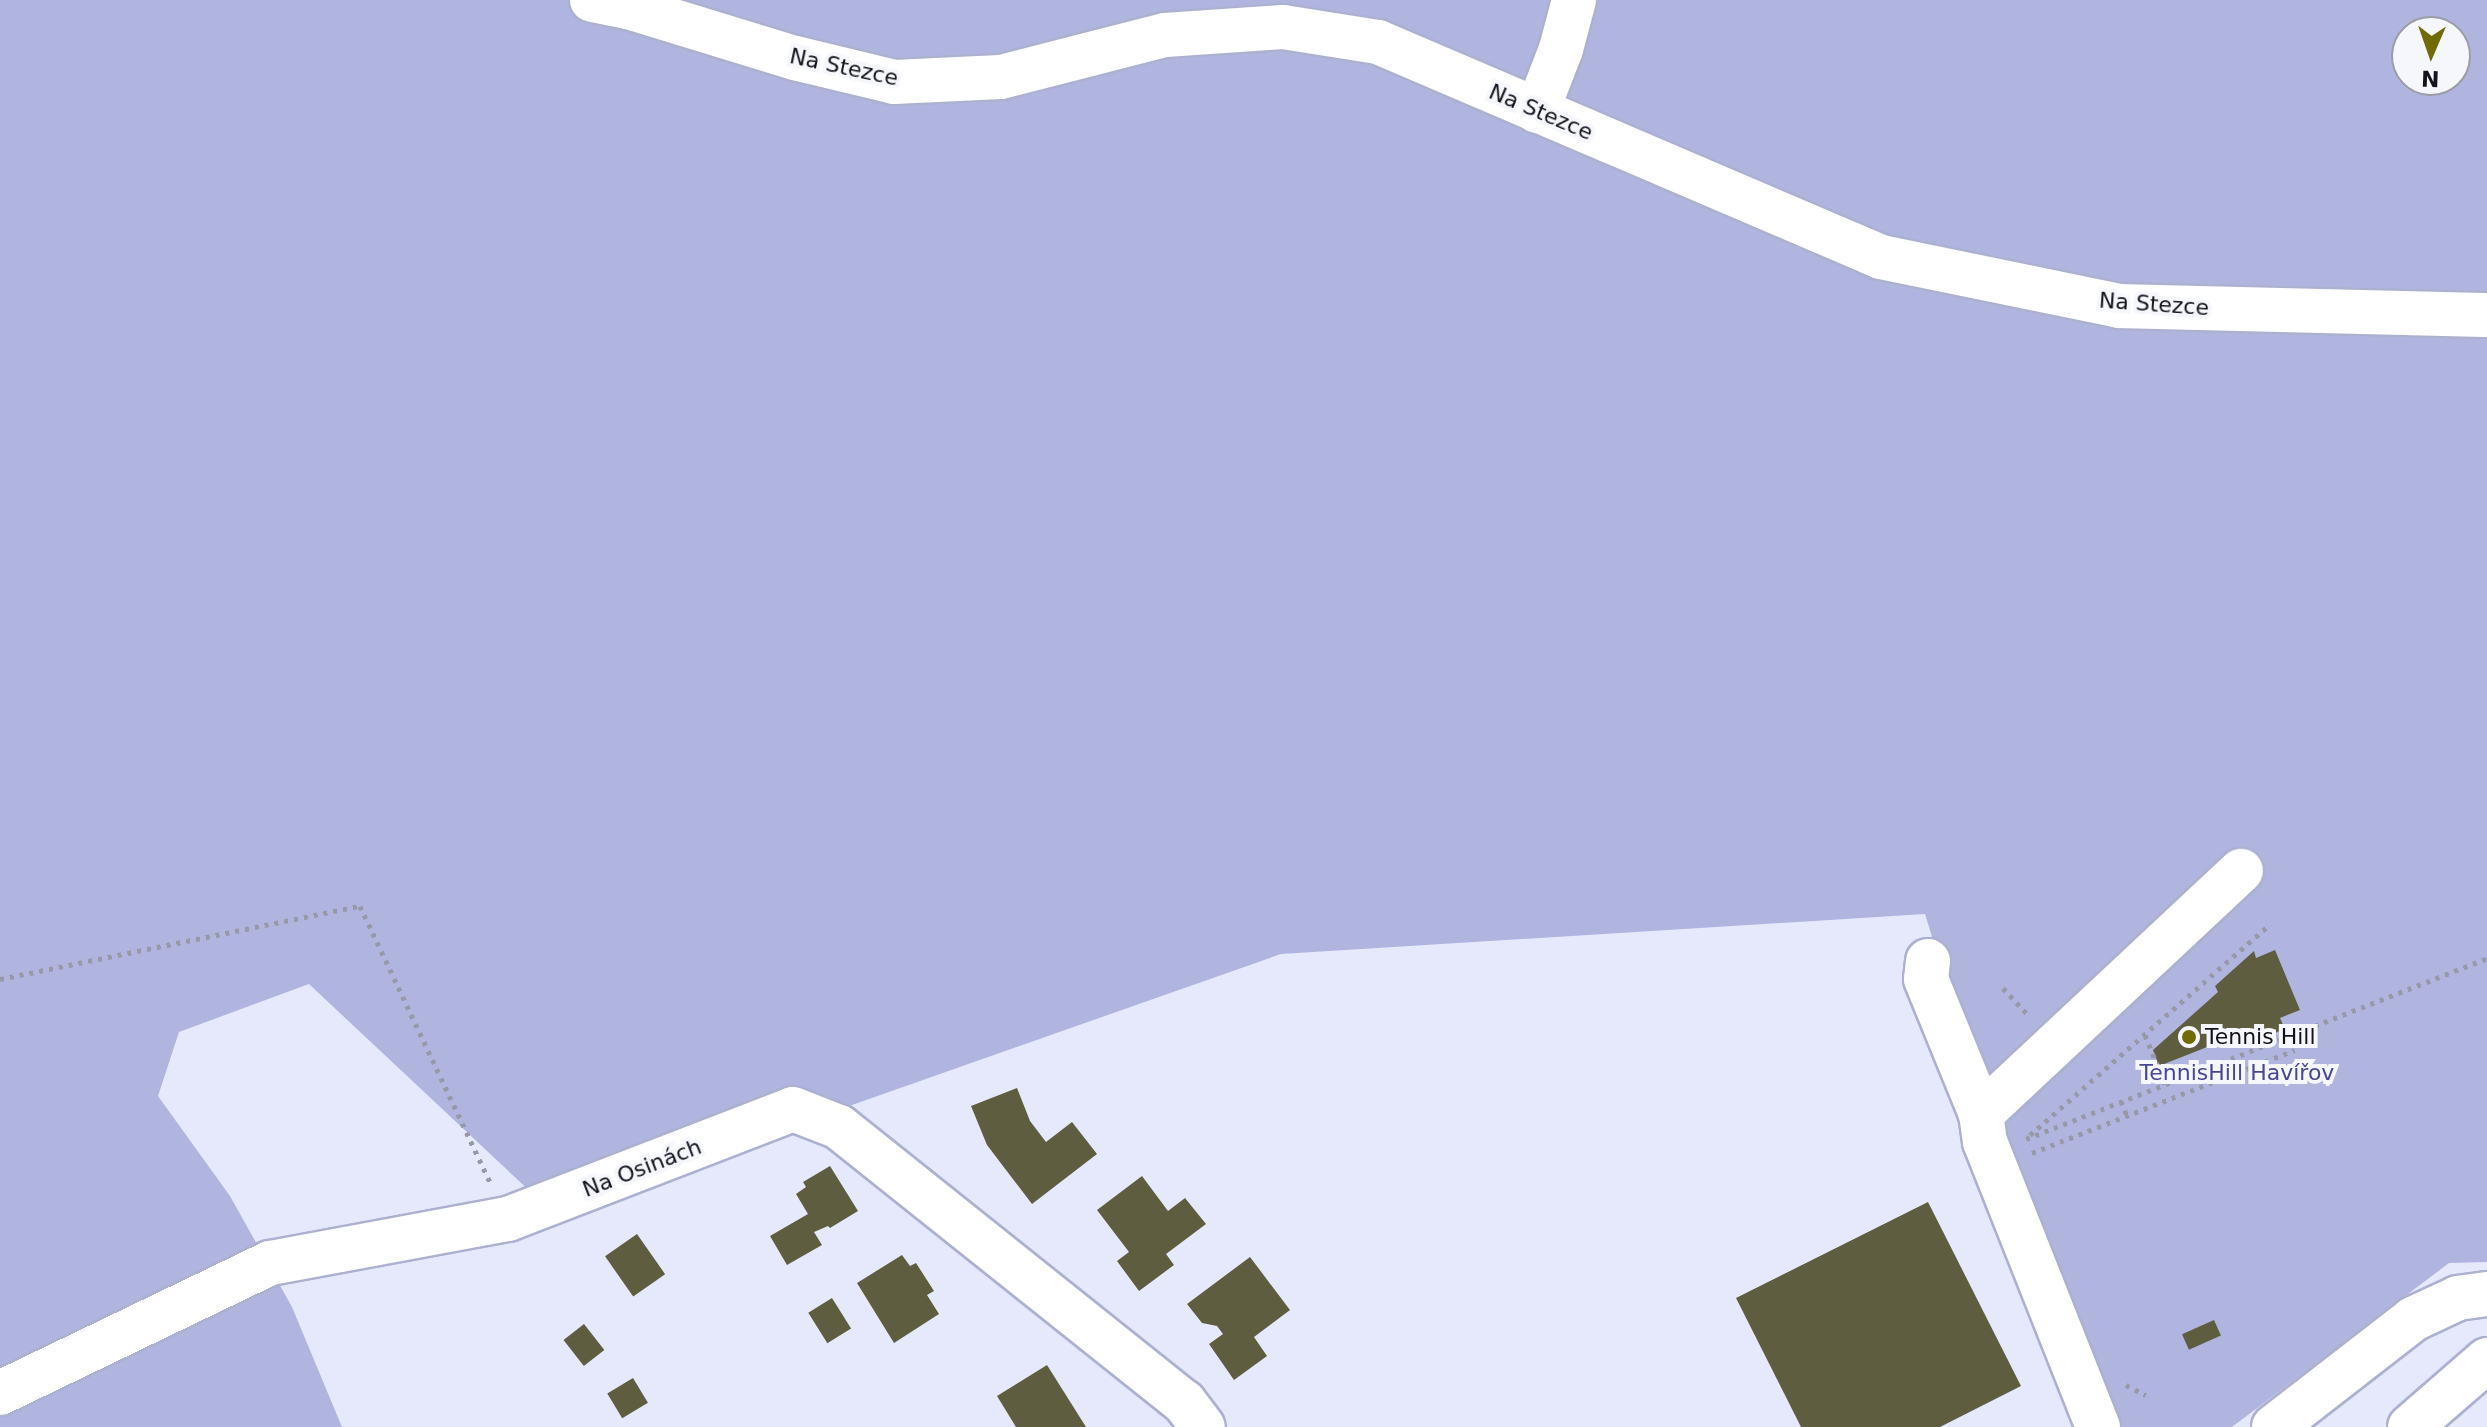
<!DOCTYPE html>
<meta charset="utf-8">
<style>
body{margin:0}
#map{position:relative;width:2487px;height:1427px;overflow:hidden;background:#e6e9fc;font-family:"DejaVu Sans",sans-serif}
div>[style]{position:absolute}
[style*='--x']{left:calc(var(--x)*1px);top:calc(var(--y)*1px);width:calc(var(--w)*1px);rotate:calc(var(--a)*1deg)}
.green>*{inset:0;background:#b0b5e0}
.building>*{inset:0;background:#5f5d40;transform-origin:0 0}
.path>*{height:5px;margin-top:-2.5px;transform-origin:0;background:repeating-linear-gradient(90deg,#9799a9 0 4px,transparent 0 10px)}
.roads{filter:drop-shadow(2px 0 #adb1d0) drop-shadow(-2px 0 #adb1d0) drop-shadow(0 2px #adb1d0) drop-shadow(0 -2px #adb1d0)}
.minor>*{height:44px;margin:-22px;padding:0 22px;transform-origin:22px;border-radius:22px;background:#fff}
.dots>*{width:22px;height:22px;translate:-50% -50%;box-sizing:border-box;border:4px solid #f6f7fd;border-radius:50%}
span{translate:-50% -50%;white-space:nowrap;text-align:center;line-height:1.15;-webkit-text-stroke:8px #f6f7fd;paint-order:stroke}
.street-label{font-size:22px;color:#12131e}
.poi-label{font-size:22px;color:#12131e}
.left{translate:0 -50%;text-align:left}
.park-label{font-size:22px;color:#474895}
.north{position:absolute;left:2391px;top:16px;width:80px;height:80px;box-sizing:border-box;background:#f6f7fd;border:2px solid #9b9ca4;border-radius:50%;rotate:182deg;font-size:22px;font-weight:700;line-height:32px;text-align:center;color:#12131e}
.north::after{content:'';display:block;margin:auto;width:28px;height:36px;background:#716b06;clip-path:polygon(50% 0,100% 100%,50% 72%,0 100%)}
</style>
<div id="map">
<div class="green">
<i style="clip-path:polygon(evenodd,0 0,2487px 0,2487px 1262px,2449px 1263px,2232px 1427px,2113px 1427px,2073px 1394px,1925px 914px,1281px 954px,551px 1211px,309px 984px,179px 1032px,158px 1096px,230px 1196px,292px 1307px,342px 1427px,0 1427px,0 0,2407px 32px,2455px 32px,2455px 80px,2407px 80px,2407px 32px)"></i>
</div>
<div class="building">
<i style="clip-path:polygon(2275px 950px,2300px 1010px,2280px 1018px,2285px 1029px,2239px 1047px,2235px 1036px,2159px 1066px,2153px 1050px,2218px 992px,2215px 986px,2254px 951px,2256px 958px)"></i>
<i style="clip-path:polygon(1017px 1088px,1030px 1121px,1046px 1142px,1072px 1122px,1097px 1154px,1032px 1204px,987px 1145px,971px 1106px)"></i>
<i style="clip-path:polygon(830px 1166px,858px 1211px,830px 1228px,828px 1226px,814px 1232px,822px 1245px,787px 1265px,770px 1236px,808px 1214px,796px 1194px,806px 1187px,803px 1182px)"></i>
<i style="clip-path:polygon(1142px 1176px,1168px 1211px,1185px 1198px,1206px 1224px,1166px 1254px,1174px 1265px,1139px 1291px,1117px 1261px,1129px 1252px,1097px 1210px)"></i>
<i style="clip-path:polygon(1928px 1202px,2021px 1386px,1940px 1427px,1801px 1427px,1736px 1298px)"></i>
<i style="left:637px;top:1234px;width:49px;height:39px;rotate:55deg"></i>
<i style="clip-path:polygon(902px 1255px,910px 1266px,916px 1263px,934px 1291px,927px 1295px,939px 1314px,894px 1343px,857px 1283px)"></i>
<i style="clip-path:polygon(1250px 1257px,1290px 1310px,1254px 1337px,1267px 1356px,1234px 1380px,1209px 1344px,1223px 1334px,1217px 1326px,1202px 1323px,1187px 1304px)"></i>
<i style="left:832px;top:1298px;width:36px;height:28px;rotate:58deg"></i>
<i style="left:2214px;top:1320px;width:17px;height:35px;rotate:66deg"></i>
<i style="left:584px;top:1324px;width:33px;height:26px;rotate:52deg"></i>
<i style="clip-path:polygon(1047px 1365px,1086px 1427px,1016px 1427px,997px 1396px)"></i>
<i style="left:633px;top:1378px;width:29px;height:30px;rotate:59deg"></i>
</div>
<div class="path">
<i style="--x:0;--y:979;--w:367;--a:-11.5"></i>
<i style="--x:360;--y:906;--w:305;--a:64.8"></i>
<i style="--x:2003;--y:988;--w:35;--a:47"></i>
<i style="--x:2145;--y:1035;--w:53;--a:67.8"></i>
<i style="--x:2211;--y:1066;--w:16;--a:72"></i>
<i style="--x:2121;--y:1101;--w:16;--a:68"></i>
<i style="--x:2030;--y:1135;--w:320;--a:-41.3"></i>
<i style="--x:2026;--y:1139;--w:495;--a:-21.4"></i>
<i style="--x:2032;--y:1153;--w:282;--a:-21.4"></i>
<i style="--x:2126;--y:1385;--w:22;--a:27"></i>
</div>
<div class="roads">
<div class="minor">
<i style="--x:592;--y:0;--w:37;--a:11"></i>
<i style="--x:628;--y:7;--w:175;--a:17"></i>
<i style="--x:795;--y:58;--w:102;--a:13.6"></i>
<i style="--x:894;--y:82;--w:107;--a:-2.7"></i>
<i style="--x:1001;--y:77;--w:169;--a:-14.4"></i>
<i style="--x:1165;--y:35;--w:118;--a:-3.9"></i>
<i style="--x:1283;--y:27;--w:96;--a:9"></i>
<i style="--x:1378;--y:42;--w:547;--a:23.14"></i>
<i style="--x:1881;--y:257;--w:243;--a:11.6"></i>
<i style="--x:2119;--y:306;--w:368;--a:1.4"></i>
<i style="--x:1537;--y:111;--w:66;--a:-68.8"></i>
<i style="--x:1561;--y:49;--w:51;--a:-75.1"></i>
<i style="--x:1928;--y:961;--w:18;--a:96"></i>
<i style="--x:1926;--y:979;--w:146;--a:67.8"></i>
<i style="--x:0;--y:1393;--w:300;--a:-25.7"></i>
<i style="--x:270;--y:1263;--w:242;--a:-10.5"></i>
<i style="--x:508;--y:1219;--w:305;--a:-21.1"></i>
<i style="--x:793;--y:1109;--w:49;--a:21.4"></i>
<i style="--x:839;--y:1127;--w:441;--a:38.6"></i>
<i style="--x:1184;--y:1402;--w:31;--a:53"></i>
<i style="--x:2098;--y:1427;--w:307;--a:-111.6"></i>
<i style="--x:1985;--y:1142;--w:28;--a:-98"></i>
<i style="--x:1981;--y:1114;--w:356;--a:-43.1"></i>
<i style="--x:2274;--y:1427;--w:176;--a:-37.8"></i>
<i style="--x:2413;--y:1319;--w:50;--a:-25"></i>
<i style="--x:2458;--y:1298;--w:29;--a:-8"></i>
<i style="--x:2410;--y:1427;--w:102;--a:-41"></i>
</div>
</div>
<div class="dots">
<i style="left:2189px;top:1037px;background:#716b06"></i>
</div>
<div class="street-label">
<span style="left:844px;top:67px;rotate:12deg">Na Stezce</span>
<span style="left:1541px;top:112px;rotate:23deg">Na Stezce</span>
<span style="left:2154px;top:304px;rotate:4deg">Na Stezce</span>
<span style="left:642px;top:1168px;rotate:-21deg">Na Osinách</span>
</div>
<div class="poi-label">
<span class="left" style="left:2205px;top:1037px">Tennis Hill</span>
</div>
<div class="park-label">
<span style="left:2237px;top:1073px">TennisHill Havířov</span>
</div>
<div class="north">N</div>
</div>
